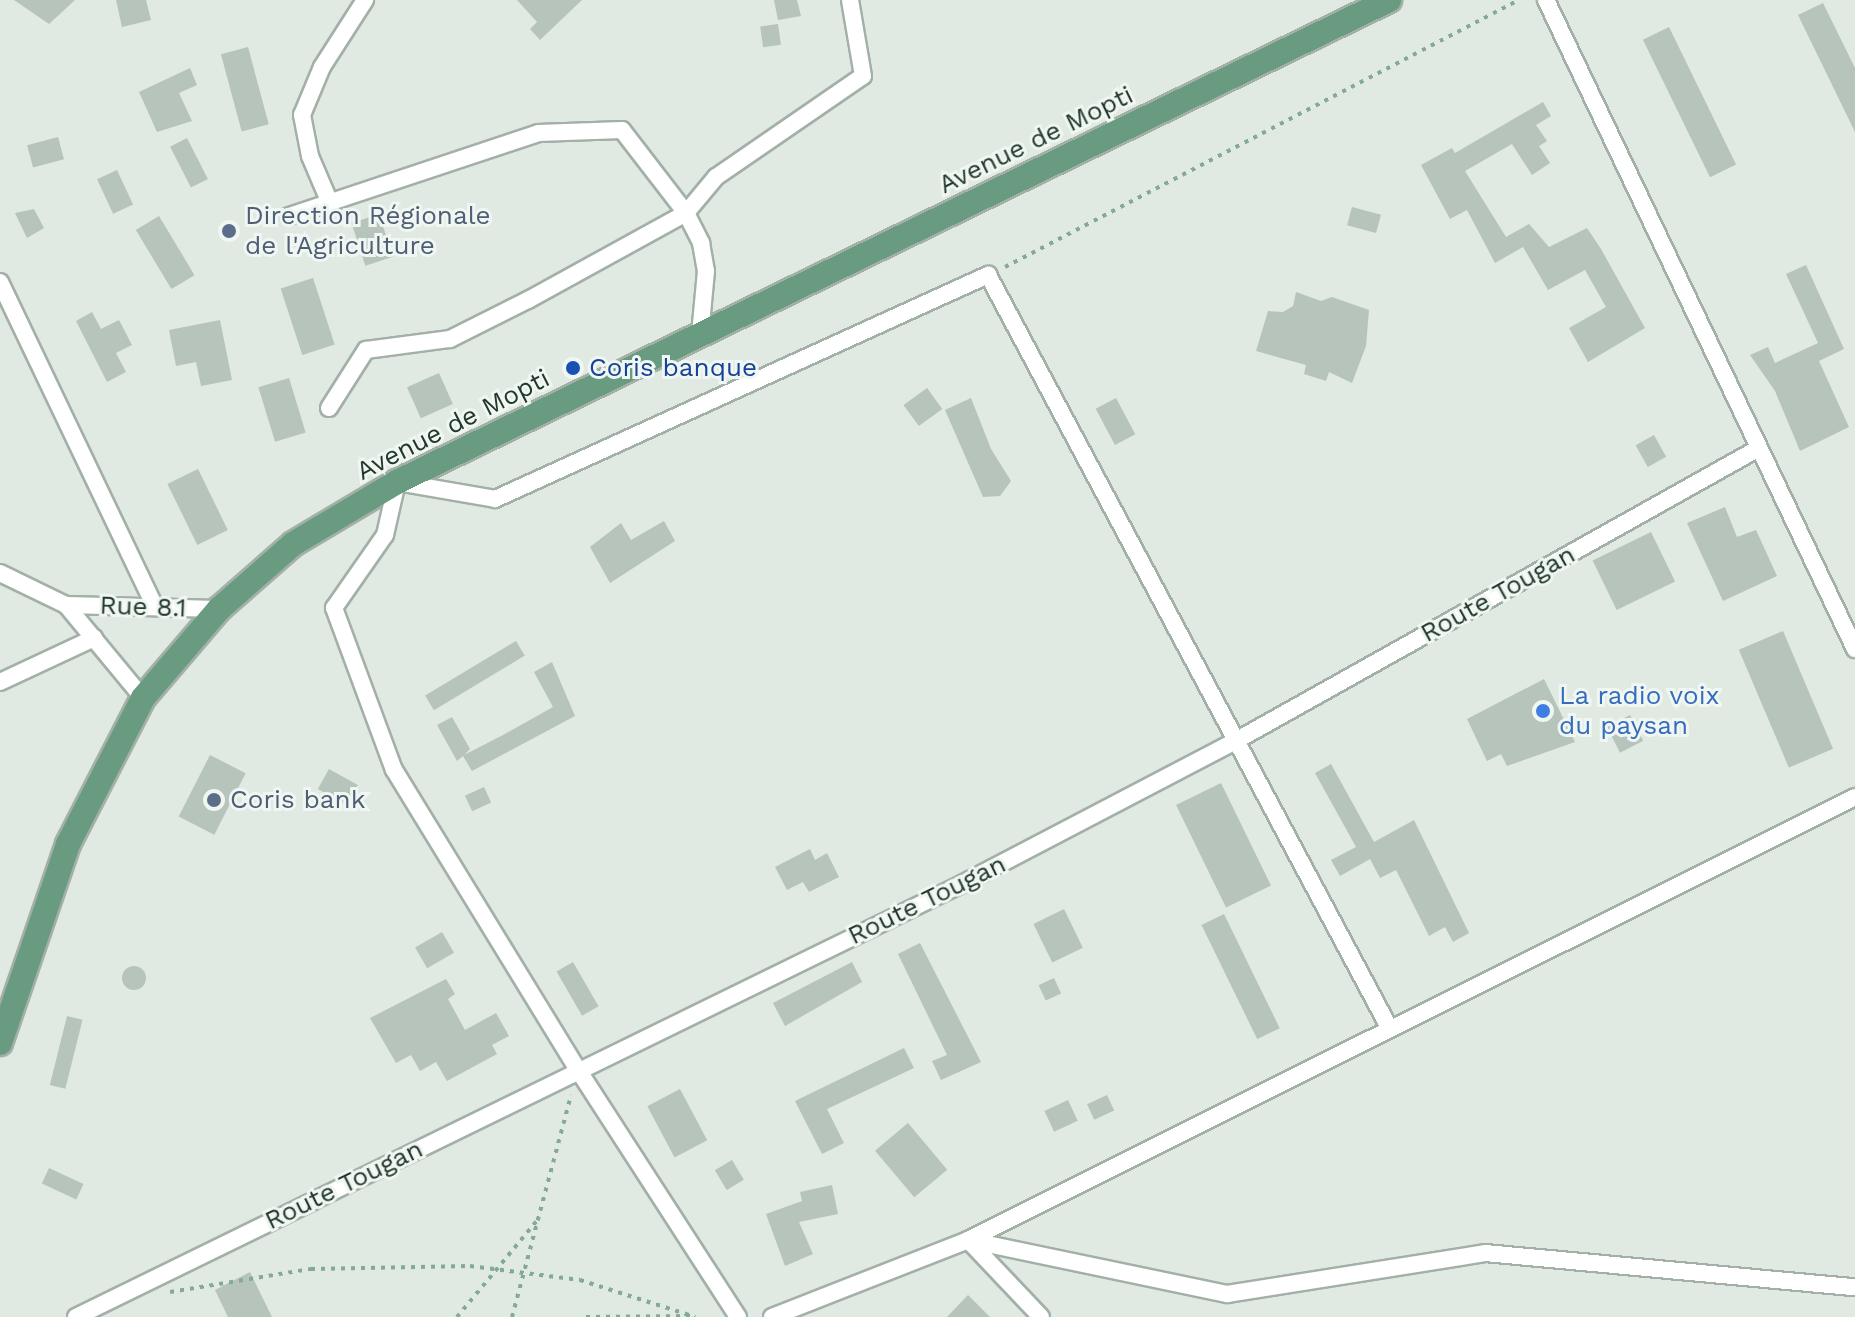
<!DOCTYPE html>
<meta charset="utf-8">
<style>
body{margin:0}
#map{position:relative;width:1855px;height:1317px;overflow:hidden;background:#e0e9e2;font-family:"Work Sans",sans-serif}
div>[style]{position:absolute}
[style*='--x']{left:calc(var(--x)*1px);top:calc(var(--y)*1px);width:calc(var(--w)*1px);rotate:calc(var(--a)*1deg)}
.building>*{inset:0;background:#b6c4bb;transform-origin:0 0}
.round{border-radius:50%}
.path>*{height:4px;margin-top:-2px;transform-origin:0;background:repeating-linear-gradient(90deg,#83aa93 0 4px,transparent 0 10px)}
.roads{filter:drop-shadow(2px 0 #a3b0a8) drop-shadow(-2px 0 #a3b0a8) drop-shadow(0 2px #a3b0a8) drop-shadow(0 -2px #a3b0a8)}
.minor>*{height:16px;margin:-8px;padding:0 8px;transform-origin:8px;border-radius:8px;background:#fff}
.primary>*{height:24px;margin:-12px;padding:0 12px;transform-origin:12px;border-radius:12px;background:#689b80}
.dots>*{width:22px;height:22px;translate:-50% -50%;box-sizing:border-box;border:4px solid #f0f6f1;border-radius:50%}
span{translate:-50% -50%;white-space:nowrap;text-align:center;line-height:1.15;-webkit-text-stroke:6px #f0f6f1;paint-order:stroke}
.street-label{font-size:26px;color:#22382c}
.service-label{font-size:26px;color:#4e5e75}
.left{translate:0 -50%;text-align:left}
.transit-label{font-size:26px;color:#164399}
.shop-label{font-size:26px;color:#366cbe}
</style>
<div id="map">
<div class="building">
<i style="clip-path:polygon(14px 0,75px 0,49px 24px)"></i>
<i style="clip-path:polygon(116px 0,146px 0,151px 20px,122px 27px)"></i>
<i style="clip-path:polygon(517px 0,582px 0,540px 40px,530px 29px,537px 22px)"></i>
<i style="clip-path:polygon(774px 0,797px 0,801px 16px,778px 20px)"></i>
<i style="clip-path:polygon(1823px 3px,1855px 68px,1855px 132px,1798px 15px)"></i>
<i style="left:778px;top:24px;width:21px;height:18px;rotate:82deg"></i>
<i style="left:1669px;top:27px;width:153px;height:29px;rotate:64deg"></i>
<i style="left:248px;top:47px;width:80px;height:28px;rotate:75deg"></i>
<i style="clip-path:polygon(190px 68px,197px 85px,179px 93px,192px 121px,157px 132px,139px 92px)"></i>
<i style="clip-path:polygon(1543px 102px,1551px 116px,1536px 125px,1547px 141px,1539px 146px,1550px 163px,1532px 175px,1512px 144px,1465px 171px,1506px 237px,1529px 224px,1549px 247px,1587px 228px,1601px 249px,1645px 328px,1588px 362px,1569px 328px,1606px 307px,1585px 270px,1548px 290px,1523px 247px,1495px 263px,1467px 210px,1450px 219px,1421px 165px,1452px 148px,1455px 153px)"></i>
<i style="left:58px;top:137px;width:23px;height:32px;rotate:75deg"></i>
<i style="left:187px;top:138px;width:46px;height:19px;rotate:63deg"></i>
<i style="left:117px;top:170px;width:38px;height:22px;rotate:65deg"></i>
<i style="left:1352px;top:207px;width:30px;height:19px;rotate:15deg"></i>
<i style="clip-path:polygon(34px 209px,44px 228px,27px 238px,15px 213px)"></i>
<i style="left:379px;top:214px;width:45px;height:29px;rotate:72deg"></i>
<i style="left:159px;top:216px;width:69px;height:27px;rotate:59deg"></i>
<i style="clip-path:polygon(1806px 265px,1844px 349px,1819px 361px,1849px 427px,1800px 451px,1775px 391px,1750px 355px,1768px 347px,1775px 363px,1818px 343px,1786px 274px)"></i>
<i style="left:313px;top:278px;width:70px;height:34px;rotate:72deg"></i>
<i style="clip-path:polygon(1296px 292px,1321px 301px,1332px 297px,1369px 310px,1366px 346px,1352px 383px,1329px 372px,1326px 381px,1304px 374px,1306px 365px,1256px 351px,1268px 311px,1283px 312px,1293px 306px)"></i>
<i style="clip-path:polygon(92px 312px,101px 329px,119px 320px,132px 345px,116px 353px,126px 372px,107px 382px,76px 321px)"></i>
<i style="clip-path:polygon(220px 320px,232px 380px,201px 386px,196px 362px,176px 366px,169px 330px)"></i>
<i style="left:439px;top:373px;width:34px;height:35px;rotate:66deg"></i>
<i style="left:289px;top:378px;width:57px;height:32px;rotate:73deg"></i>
<i style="left:927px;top:388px;width:26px;height:29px;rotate:54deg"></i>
<i style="clip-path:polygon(971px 398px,991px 449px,1011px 481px,1000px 496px,983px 497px,945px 410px)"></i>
<i style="left:1116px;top:398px;width:41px;height:23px;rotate:62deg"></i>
<i style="left:1654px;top:435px;width:25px;height:21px;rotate:61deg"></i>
<i style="left:198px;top:469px;width:68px;height:34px;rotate:64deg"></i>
<i style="clip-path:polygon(1725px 507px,1737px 537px,1756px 530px,1777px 576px,1723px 601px,1687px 523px)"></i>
<i style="clip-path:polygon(664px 521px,675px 541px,610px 583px,590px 547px,621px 523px,631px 540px)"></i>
<i style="left:1651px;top:532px;width:55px;height:65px;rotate:64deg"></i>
<i style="left:1783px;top:631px;width:128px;height:48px;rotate:67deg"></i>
<i style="left:516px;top:641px;width:17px;height:106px;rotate:59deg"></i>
<i style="clip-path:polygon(552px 662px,575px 716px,472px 771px,463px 756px,457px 761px,437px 725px,452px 717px,470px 749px,464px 755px,503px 735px,553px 707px,534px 672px)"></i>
<i style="clip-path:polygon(1544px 679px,1575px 742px,1507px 766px,1501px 754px,1487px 761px,1467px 719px)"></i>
<i style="left:1630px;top:715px;width:29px;height:26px;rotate:63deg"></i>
<i style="left:210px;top:755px;width:40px;height:69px;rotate:27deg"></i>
<i style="clip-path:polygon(1331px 764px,1374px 842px,1414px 820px,1469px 933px,1453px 942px,1445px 927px,1429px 936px,1396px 870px,1380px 878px,1370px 859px,1340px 876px,1331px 860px,1356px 847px,1315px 773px)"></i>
<i style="left:329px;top:769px;width:33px;height:23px;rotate:29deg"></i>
<i style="left:1221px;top:783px;width:114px;height:50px;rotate:64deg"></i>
<i style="left:484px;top:787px;width:17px;height:21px;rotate:65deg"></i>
<i style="clip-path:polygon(810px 849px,815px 860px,827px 853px,839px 877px,809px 892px,803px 882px,787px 890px,775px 867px)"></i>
<i style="left:1064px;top:909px;width:43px;height:34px;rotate:64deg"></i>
<i style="left:1224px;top:914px;width:127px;height:25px;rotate:64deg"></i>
<i style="left:442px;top:932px;width:24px;height:31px;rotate:60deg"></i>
<i style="clip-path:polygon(920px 943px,981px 1062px,941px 1080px,932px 1061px,947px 1055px,898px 954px)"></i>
<i style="left:573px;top:962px;width:51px;height:19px;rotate:60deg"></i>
<i style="clip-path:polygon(852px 962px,862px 982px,785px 1026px,773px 1003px)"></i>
<i class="round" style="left:122px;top:966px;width:24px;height:24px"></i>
<i style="left:1054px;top:978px;width:17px;height:17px;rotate:65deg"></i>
<i style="clip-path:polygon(446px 979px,455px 994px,448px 999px,465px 1030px,496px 1013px,509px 1036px,492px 1045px,497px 1054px,447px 1081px,436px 1062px,420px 1071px,411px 1055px,396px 1063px,370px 1018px)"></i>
<i style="left:67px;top:1016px;width:16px;height:71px;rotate:14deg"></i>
<i style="clip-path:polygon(904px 1048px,914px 1068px,827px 1109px,844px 1143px,822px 1154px,795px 1101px)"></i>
<i style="left:680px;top:1089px;width:58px;height:37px;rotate:62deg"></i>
<i style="left:1107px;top:1095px;width:17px;height:22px;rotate:65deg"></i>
<i style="left:1068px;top:1100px;width:23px;height:26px;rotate:65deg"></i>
<i style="left:908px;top:1123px;width:61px;height:43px;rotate:50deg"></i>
<i style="left:732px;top:1160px;width:23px;height:20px;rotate:59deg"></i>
<i style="left:49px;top:1168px;width:38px;height:17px;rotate:25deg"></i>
<i style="clip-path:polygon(832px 1185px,838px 1214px,799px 1222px,813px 1254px,785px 1266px,766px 1214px,802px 1201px,800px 1192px)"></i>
<i style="clip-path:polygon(250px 1272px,272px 1317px,228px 1317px,215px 1290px)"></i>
<i style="clip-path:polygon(968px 1295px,990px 1317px,947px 1317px)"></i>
</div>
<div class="path">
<i style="--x:1005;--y:267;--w:579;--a:-27.45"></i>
<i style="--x:170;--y:1292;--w:143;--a:-9.3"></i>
<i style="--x:311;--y:1269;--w:159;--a:-1.1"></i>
<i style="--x:470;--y:1266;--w:111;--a:7.3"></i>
<i style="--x:580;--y:1280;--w:121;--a:17.8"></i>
<i style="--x:457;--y:1317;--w:124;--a:-50.3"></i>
<i style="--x:512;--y:1317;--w:230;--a:-75.1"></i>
<i style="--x:586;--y:1317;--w:104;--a:-0.6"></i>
</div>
<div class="roads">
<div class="minor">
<i style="--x:1546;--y:0;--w:719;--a:64.54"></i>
<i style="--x:330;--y:203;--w:51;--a:-113.1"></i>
<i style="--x:310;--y:156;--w:42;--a:-101"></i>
<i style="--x:302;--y:115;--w:52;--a:-67.4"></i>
<i style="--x:322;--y:67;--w:80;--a:-57.3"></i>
<i style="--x:289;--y:216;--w:262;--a:-18.4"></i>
<i style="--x:538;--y:133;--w:84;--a:-2"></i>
<i style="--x:622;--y:130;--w:105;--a:52.4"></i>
<i style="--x:686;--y:213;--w:34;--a:63"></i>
<i style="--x:701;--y:243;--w:28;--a:80"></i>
<i style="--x:706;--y:271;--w:63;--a:95.4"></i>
<i style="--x:0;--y:282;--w:360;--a:64.5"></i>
<i style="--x:329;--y:408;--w:69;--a:-57.5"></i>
<i style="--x:366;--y:350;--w:85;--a:-7.5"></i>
<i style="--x:450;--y:339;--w:87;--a:-26.6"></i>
<i style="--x:528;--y:300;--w:180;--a:-28.8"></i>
<i style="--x:686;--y:213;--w:47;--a:-50.2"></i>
<i style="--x:716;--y:177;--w:178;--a:-34.5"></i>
<i style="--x:863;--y:76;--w:77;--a:-99.7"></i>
<i style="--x:0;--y:573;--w:73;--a:25.9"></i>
<i style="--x:0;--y:682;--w:104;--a:-25.1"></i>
<i style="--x:143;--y:698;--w:121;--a:-129.6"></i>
<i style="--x:66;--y:605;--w:153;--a:1.5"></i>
<i style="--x:76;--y:1317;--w:988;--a:-26.05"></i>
<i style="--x:964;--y:883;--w:310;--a:-27.6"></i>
<i style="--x:1239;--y:739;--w:596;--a:-29.23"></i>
<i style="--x:738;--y:1317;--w:294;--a:-122.9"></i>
<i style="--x:578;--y:1070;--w:352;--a:-121.5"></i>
<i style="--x:394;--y:770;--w:173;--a:-110.3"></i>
<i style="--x:334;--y:608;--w:89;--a:-55.1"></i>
<i style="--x:385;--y:535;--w:54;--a:-77.2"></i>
<i style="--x:397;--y:482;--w:99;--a:9.8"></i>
<i style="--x:495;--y:499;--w:542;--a:-24.44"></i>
<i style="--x:988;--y:275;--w:854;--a:61.94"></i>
<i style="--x:772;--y:1317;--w:211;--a:-21.4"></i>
<i style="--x:968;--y:1240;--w:991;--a:-26.54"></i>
<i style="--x:1041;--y:1317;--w:106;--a:-133.5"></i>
<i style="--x:968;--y:1240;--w:265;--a:11.8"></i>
<i style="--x:1227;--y:1294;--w:261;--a:-9"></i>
<i style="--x:1485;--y:1253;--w:372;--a:5.3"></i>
</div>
<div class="primary">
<i style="--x:0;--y:1043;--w:210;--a:-71.1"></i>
<i style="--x:68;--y:844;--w:164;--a:-62.8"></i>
<i style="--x:143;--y:698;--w:117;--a:-49.5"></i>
<i style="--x:219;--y:609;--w:98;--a:-41.3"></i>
<i style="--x:293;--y:544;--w:121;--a:-30.8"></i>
<i style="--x:397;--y:482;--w:1103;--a:-25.91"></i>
</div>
</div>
<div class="dots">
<i style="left:229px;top:231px;background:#5c6f8a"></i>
<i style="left:573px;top:368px;background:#1a4fb4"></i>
<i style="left:1543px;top:711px;background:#3f7fe0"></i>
<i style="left:214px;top:800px;background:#5c6f8a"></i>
</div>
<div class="street-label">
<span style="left:1036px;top:140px;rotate:-26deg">Avenue de Mopti</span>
<span style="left:453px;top:425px;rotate:-27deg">Avenue de Mopti</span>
<span style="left:1498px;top:594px;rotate:-29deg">Route Tougan</span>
<span style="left:143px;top:607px;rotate:2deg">Rue 8.1</span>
<span style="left:927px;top:900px;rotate:-26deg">Route Tougan</span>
<span style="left:344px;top:1185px;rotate:-26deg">Route Tougan</span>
</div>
<div class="service-label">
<span class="left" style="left:245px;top:231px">Direction Régionale<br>de l'Agriculture</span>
<span class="left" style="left:230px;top:800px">Coris bank</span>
</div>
<div class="transit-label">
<span class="left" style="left:589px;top:368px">Coris banque</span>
</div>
<div class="shop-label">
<span class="left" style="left:1559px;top:711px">La radio voix<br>du paysan</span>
</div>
</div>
